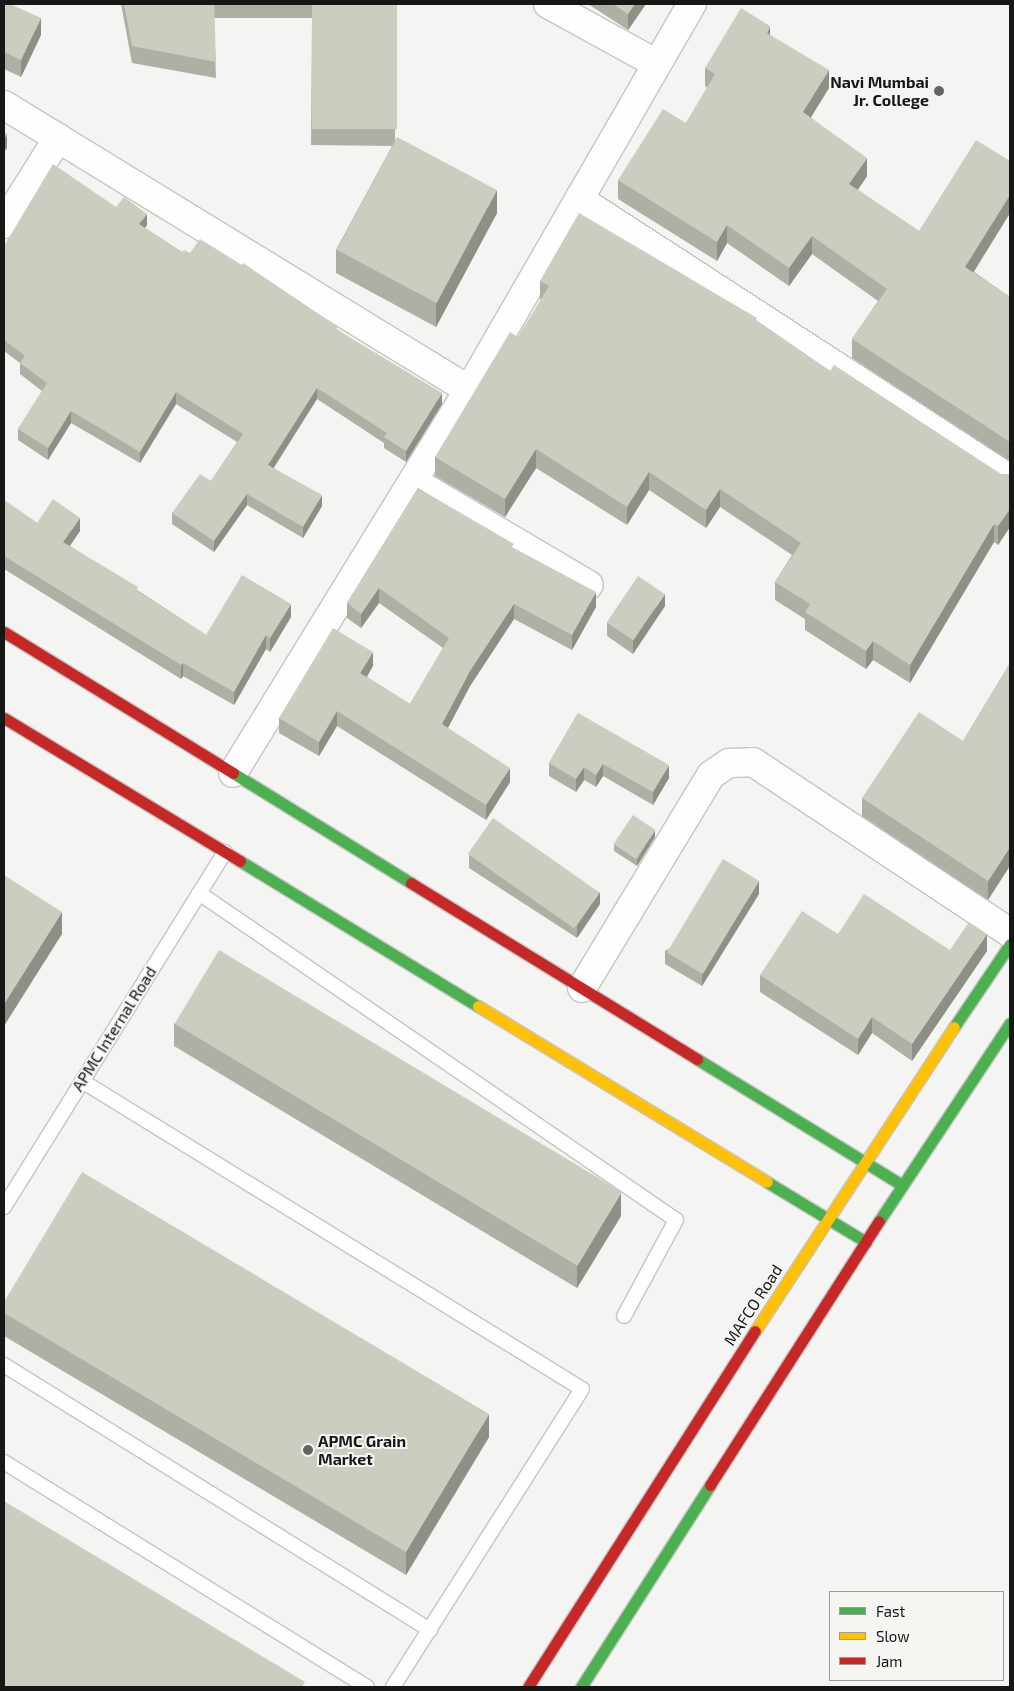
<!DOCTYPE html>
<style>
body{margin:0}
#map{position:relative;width:1014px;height:1691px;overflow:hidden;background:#f4f5f2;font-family:"Exo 2",sans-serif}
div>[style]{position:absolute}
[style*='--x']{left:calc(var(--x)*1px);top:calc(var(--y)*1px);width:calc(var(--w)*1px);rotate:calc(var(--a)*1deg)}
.roads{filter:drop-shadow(1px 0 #c5c5c3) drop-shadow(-1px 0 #c5c5c3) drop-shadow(0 1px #c5c5c3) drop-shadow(0 -1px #c5c5c3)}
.lane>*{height:14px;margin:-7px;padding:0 7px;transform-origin:7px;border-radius:7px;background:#fdfefd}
.street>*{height:28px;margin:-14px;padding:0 14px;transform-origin:14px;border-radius:14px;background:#fdfefd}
.fast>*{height:11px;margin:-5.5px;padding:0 5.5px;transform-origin:5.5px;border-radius:5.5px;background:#4caf50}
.slow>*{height:11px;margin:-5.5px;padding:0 5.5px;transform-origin:5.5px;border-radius:5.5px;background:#ffc107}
.jam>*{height:11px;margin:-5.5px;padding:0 5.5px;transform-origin:5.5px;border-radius:5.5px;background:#c62828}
.wall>*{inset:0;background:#aeb0a5}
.shaded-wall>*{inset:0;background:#8d9086}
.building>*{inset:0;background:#cacdc0;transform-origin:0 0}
.dots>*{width:14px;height:14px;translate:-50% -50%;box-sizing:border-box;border:2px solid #f5f6f1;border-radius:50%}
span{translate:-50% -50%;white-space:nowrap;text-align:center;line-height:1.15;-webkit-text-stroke:4px #f5f6f1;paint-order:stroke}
.poi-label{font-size:16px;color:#171816;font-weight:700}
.right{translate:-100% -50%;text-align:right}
.left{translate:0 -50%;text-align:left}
.street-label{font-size:16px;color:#171816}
.frame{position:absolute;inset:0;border:5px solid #171816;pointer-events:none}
.legend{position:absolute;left:829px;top:1591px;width:175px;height:90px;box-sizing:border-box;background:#f5f6f1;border:1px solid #9c9d99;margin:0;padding:6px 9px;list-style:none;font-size:15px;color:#171816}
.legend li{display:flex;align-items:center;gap:10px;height:25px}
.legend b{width:25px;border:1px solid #9c9d99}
</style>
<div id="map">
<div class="roads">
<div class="lane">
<i style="--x:199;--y:893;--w:578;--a:34.43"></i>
<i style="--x:676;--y:1220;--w:109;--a:118.4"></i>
<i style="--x:82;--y:1081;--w:587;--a:31.63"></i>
<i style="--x:582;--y:1389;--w:353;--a:122.4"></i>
<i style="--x:4;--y:1207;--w:418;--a:-58.1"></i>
<i style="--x:4;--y:1365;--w:502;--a:31.88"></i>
<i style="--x:4;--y:1462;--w:427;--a:31.8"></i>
</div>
<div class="street">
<i style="--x:548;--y:4;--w:124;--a:28.8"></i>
<i style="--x:4;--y:105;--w:545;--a:31.5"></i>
<i style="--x:579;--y:199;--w:514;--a:33.01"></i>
<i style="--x:4;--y:224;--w:102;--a:-57.9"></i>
<i style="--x:413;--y:481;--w:204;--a:30.6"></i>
<i style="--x:233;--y:773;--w:450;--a:-58.4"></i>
<i style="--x:469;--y:390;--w:446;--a:-60"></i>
<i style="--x:582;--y:988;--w:249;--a:-58.8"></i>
<i style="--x:711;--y:775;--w:22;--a:-34"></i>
<i style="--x:729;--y:763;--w:24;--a:-2"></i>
<i style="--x:753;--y:762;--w:309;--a:33.6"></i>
</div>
<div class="fast">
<i style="--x:233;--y:773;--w:209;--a:31.7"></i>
<i style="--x:240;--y:861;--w:279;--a:31.4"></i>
<i style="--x:954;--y:1027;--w:100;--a:-56"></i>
<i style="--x:697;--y:1059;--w:241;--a:31.6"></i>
<i style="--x:767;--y:1182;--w:116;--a:31.2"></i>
<i style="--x:879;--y:1221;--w:237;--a:-56.5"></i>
<i style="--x:581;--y:1687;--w:240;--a:-57.4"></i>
</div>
<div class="slow">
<i style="--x:478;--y:1006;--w:338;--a:31.3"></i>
<i style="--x:755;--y:1331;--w:363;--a:-56.8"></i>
</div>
<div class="jam">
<i style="--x:4;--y:632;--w:269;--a:31.6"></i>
<i style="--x:4;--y:718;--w:276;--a:31.2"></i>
<i style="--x:411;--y:883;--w:336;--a:31.6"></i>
<i style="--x:710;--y:1485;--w:313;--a:-57.4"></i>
<i style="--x:528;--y:1687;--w:422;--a:-57.5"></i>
</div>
</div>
<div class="wall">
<i style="clip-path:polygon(4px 4px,41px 35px,21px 77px,4px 69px)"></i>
<i style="clip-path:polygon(121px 4px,397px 4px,395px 140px,497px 213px,436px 327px,336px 273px,336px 250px,392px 146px,311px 145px,312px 18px,214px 18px,216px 78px,132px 63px)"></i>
<i style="clip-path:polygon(588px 4px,646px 4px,628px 30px)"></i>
<i style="clip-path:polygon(770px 35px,829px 88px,811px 117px,867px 176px,858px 190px,919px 231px,1010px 161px,1010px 213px,974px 272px,1010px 297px,1010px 461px,852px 358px,852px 339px,878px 301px,812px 254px,789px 286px,727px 243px,717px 261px,618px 199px,618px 180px,686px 123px,707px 88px,705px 86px,705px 68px)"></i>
<i style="clip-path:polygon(116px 207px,147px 225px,145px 228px,182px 252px,190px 253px,338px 330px,442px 404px,406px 462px,384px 448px,384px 443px,317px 399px,274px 468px,322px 506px,303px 538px,247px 505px,214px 552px,172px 524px,172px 513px,211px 481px,237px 442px,176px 404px,140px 463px,71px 423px,48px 460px,18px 440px,18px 429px,42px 391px,20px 374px,20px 363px,4px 351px,4px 246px)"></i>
<i style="clip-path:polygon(540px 281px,757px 321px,830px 371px,1001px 474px,1010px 474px,1010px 527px,998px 545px,994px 542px,910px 683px,873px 660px,866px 669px,805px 630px,805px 619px,775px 600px,775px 582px,792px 555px,720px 507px,706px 528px,649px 490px,627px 525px,536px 468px,505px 517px,435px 476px,435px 457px,518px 337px,541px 300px,540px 299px)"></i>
<i style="clip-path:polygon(418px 488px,514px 549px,596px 607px,572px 650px,514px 619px,470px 686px,448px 728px,510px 782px,486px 820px,337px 726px,319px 756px,279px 733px,279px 718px,373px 666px,367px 677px,410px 704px,443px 648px,379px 603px,361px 628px,347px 618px,347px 603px)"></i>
<i style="clip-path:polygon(4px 500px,37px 523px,80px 531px,70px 546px,206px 635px,291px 617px,270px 652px,266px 649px,234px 705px,183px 676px,181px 679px,4px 569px)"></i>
<i style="clip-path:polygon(665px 606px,633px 654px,607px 636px,607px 623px)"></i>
<i style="clip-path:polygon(1010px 663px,988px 900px,862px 816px,862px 798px,963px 741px)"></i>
<i style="clip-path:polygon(578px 713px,669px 778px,653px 805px,603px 776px,596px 787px,584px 780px,576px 792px,549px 776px,549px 763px)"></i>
<i style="clip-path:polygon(655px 837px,637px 866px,614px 851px,614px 844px)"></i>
<i style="clip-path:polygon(469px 855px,600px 904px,577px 938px,469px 868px)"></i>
<i style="clip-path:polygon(759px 894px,702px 986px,665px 964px,665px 951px)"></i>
<i style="clip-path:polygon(838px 934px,950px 950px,987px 951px,912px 1061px,872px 1033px,858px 1055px,760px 992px,760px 975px)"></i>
<i style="clip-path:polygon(174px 1023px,621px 1216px,577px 1288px,174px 1046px)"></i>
<i style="clip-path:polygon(4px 1302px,489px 1437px,406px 1575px,4px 1336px)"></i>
</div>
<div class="shaded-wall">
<i style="clip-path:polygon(635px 4px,646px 4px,628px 30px,628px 14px)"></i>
<i style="clip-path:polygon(41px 18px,41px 35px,21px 77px,21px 60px)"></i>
<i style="clip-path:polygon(770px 26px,770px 44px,767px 33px)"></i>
<i style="clip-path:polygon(829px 70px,829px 88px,803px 130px,803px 112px)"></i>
<i style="clip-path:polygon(7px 134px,7px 148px,4px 152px,4px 139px)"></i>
<i style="clip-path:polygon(867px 158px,867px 176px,849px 202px,849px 184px)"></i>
<i style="clip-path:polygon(497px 190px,497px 213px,436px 327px,436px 304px)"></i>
<i style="clip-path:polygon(1010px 195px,1010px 213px,965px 285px,965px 267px)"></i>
<i style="clip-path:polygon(147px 214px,147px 225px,139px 236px,139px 224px)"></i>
<i style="clip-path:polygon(727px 225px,727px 243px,717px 261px,717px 242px)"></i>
<i style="clip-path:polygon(812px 236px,812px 254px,789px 286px,789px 268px)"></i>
<i style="clip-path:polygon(317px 388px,317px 399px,268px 476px,268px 465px)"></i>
<i style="clip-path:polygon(176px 392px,176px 404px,140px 463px,140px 452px)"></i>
<i style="clip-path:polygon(442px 393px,442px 404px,406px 462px,406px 451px)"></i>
<i style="clip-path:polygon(71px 411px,71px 423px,48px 460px,48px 448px)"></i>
<i style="clip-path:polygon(536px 449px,536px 468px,505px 517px,505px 499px)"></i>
<i style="clip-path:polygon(649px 472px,649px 490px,627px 525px,627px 507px)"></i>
<i style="clip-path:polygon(720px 489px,720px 507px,706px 528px,706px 510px)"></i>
<i style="clip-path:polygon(247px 494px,247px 505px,214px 552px,214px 541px)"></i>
<i style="clip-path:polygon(322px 495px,322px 506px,303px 538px,303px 527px)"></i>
<i style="clip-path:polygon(1010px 509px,1010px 527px,998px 545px,998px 526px)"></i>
<i style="clip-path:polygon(80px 518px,80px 531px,63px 555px,63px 542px)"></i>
<i style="clip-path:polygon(994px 524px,994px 542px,910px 683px,910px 665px)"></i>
<i style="clip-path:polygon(379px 588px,379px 603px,361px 628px,361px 614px)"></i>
<i style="clip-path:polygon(596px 592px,596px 607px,572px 650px,572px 635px)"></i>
<i style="clip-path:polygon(665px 594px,665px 606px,633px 654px,633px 641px)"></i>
<i style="clip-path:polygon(291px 604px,291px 617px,270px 652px,270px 638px)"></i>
<i style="clip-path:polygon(514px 604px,514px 619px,470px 686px,442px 739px,442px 724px,470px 671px)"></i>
<i style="clip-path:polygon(266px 635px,266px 649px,234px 705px,234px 692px)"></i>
<i style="clip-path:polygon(873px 641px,873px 660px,866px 669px,866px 651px)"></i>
<i style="clip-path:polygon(373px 652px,373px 666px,360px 687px,360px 673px)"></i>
<i style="clip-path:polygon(183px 663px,183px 676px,181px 679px,181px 665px)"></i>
<i style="clip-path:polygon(337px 711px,337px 726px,319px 756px,319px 742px)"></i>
<i style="clip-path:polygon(603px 764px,603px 776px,596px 787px,596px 775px)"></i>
<i style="clip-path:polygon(669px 765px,669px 778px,653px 805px,653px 792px)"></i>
<i style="clip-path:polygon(584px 767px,584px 780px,576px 792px,576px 779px)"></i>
<i style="clip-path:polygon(510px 768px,510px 782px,486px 820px,486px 805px)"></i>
<i style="clip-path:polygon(655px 830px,655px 837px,637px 866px,637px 860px)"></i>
<i style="clip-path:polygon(1010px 847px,1010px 866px,988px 900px,988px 881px)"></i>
<i style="clip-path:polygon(759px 881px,759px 894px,702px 986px,702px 974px)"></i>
<i style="clip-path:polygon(600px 892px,600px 904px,577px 938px,577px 926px)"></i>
<i style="clip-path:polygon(62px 912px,62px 934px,4px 1026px,4px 1004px)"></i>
<i style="clip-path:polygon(987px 934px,987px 951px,912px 1061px,912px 1044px)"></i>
<i style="clip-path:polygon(872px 1017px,872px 1033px,858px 1055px,858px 1039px)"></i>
<i style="clip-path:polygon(621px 1193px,621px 1216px,577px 1288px,577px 1265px)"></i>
<i style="clip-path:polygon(489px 1414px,489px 1437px,406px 1575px,406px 1552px)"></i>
</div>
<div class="building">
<i style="clip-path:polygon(4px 4px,10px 4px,41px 18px,21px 60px,4px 52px)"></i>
<i style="clip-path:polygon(124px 4px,214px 4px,216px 62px,132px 46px)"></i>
<i style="left:312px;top:4px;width:85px;height:125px"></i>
<i style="clip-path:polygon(613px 4px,635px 4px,628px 14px)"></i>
<i style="clip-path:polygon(741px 8px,770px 26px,767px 33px,829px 70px,803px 112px,867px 158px,849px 184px,919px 231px,976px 140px,1010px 161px,1010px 195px,965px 267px,1010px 297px,1010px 442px,852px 339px,887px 289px,812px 236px,789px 268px,727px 225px,717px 242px,618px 180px,663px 109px,686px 123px,715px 74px,705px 68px)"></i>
<i style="clip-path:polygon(4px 132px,7px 134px,4px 139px)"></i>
<i style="left:397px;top:137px;width:113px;height:128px;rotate:28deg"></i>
<i style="clip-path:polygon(53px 164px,116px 207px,124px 197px,147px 214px,139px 224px,182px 252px,184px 250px,190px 253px,200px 239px,242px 265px,243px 263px,338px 327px,336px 329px,442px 393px,406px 451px,384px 437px,387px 433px,317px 388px,268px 465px,322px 495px,303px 527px,247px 494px,214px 541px,172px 513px,200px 474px,211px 481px,243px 434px,176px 392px,140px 452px,71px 411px,48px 448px,18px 429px,47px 383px,20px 363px,25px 356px,4px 340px,4px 246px)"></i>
<i style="clip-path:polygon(579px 213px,757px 318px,756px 320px,830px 371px,834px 365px,1001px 474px,1010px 474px,1010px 509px,998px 526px,994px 524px,910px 665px,873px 641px,866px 651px,805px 612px,810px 604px,775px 582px,801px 543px,720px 489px,706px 510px,649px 472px,627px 507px,536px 449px,505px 499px,435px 457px,510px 332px,518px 337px,549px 286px,540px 281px)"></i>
<i style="clip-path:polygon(418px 488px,514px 544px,512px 547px,596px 592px,572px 635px,514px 604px,470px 671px,442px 724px,510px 768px,486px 805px,337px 711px,319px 742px,279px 718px,333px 628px,373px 652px,360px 673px,410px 704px,449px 638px,379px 588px,361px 614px,347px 603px)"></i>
<i style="clip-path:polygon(53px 499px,80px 518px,63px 542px,138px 587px,136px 590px,206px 635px,242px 575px,291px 604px,270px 638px,266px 635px,234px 692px,183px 663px,181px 665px,4px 556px,4px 500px,37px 523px)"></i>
<i style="left:638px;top:576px;width:32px;height:56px;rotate:34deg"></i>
<i style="clip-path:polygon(1010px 663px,1010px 847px,988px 881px,862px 798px,919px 712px,963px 741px)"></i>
<i style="clip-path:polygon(578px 713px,669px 765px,653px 792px,603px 764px,596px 775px,584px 767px,576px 779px,549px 763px)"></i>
<i style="left:633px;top:815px;width:27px;height:35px;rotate:34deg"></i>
<i style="left:493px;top:818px;width:130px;height:44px;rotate:35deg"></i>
<i style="left:723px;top:859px;width:42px;height:109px;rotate:31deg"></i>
<i style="clip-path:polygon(4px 875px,62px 912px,4px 1004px)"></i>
<i style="clip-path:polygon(864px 894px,950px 950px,969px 922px,987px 934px,912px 1044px,872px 1017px,858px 1039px,760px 975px,802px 911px,838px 934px)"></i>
<i style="left:219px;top:950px;width:470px;height:86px;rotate:31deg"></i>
<i style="clip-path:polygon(82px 1172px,489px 1414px,406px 1552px,4px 1313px,4px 1302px)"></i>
<i style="clip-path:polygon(4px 1501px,305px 1682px,302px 1687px,4px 1687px)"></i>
</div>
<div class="dots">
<i style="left:939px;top:91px;background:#646563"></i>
<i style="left:308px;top:1450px;background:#646563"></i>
</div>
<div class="poi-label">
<span class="right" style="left:929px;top:91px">Navi Mumbai<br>Jr. College</span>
<span class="left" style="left:318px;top:1450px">APMC Grain<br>Market</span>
</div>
<div class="street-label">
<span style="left:114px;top:1029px;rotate:-58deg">APMC Internal Road</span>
<span style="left:753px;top:1305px;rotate:-57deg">MAFCO Road</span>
</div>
<div class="frame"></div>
<ul class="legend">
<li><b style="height:6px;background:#4caf50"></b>Fast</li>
<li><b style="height:6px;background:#ffc107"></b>Slow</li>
<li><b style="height:6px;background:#c62828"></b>Jam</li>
</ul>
</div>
